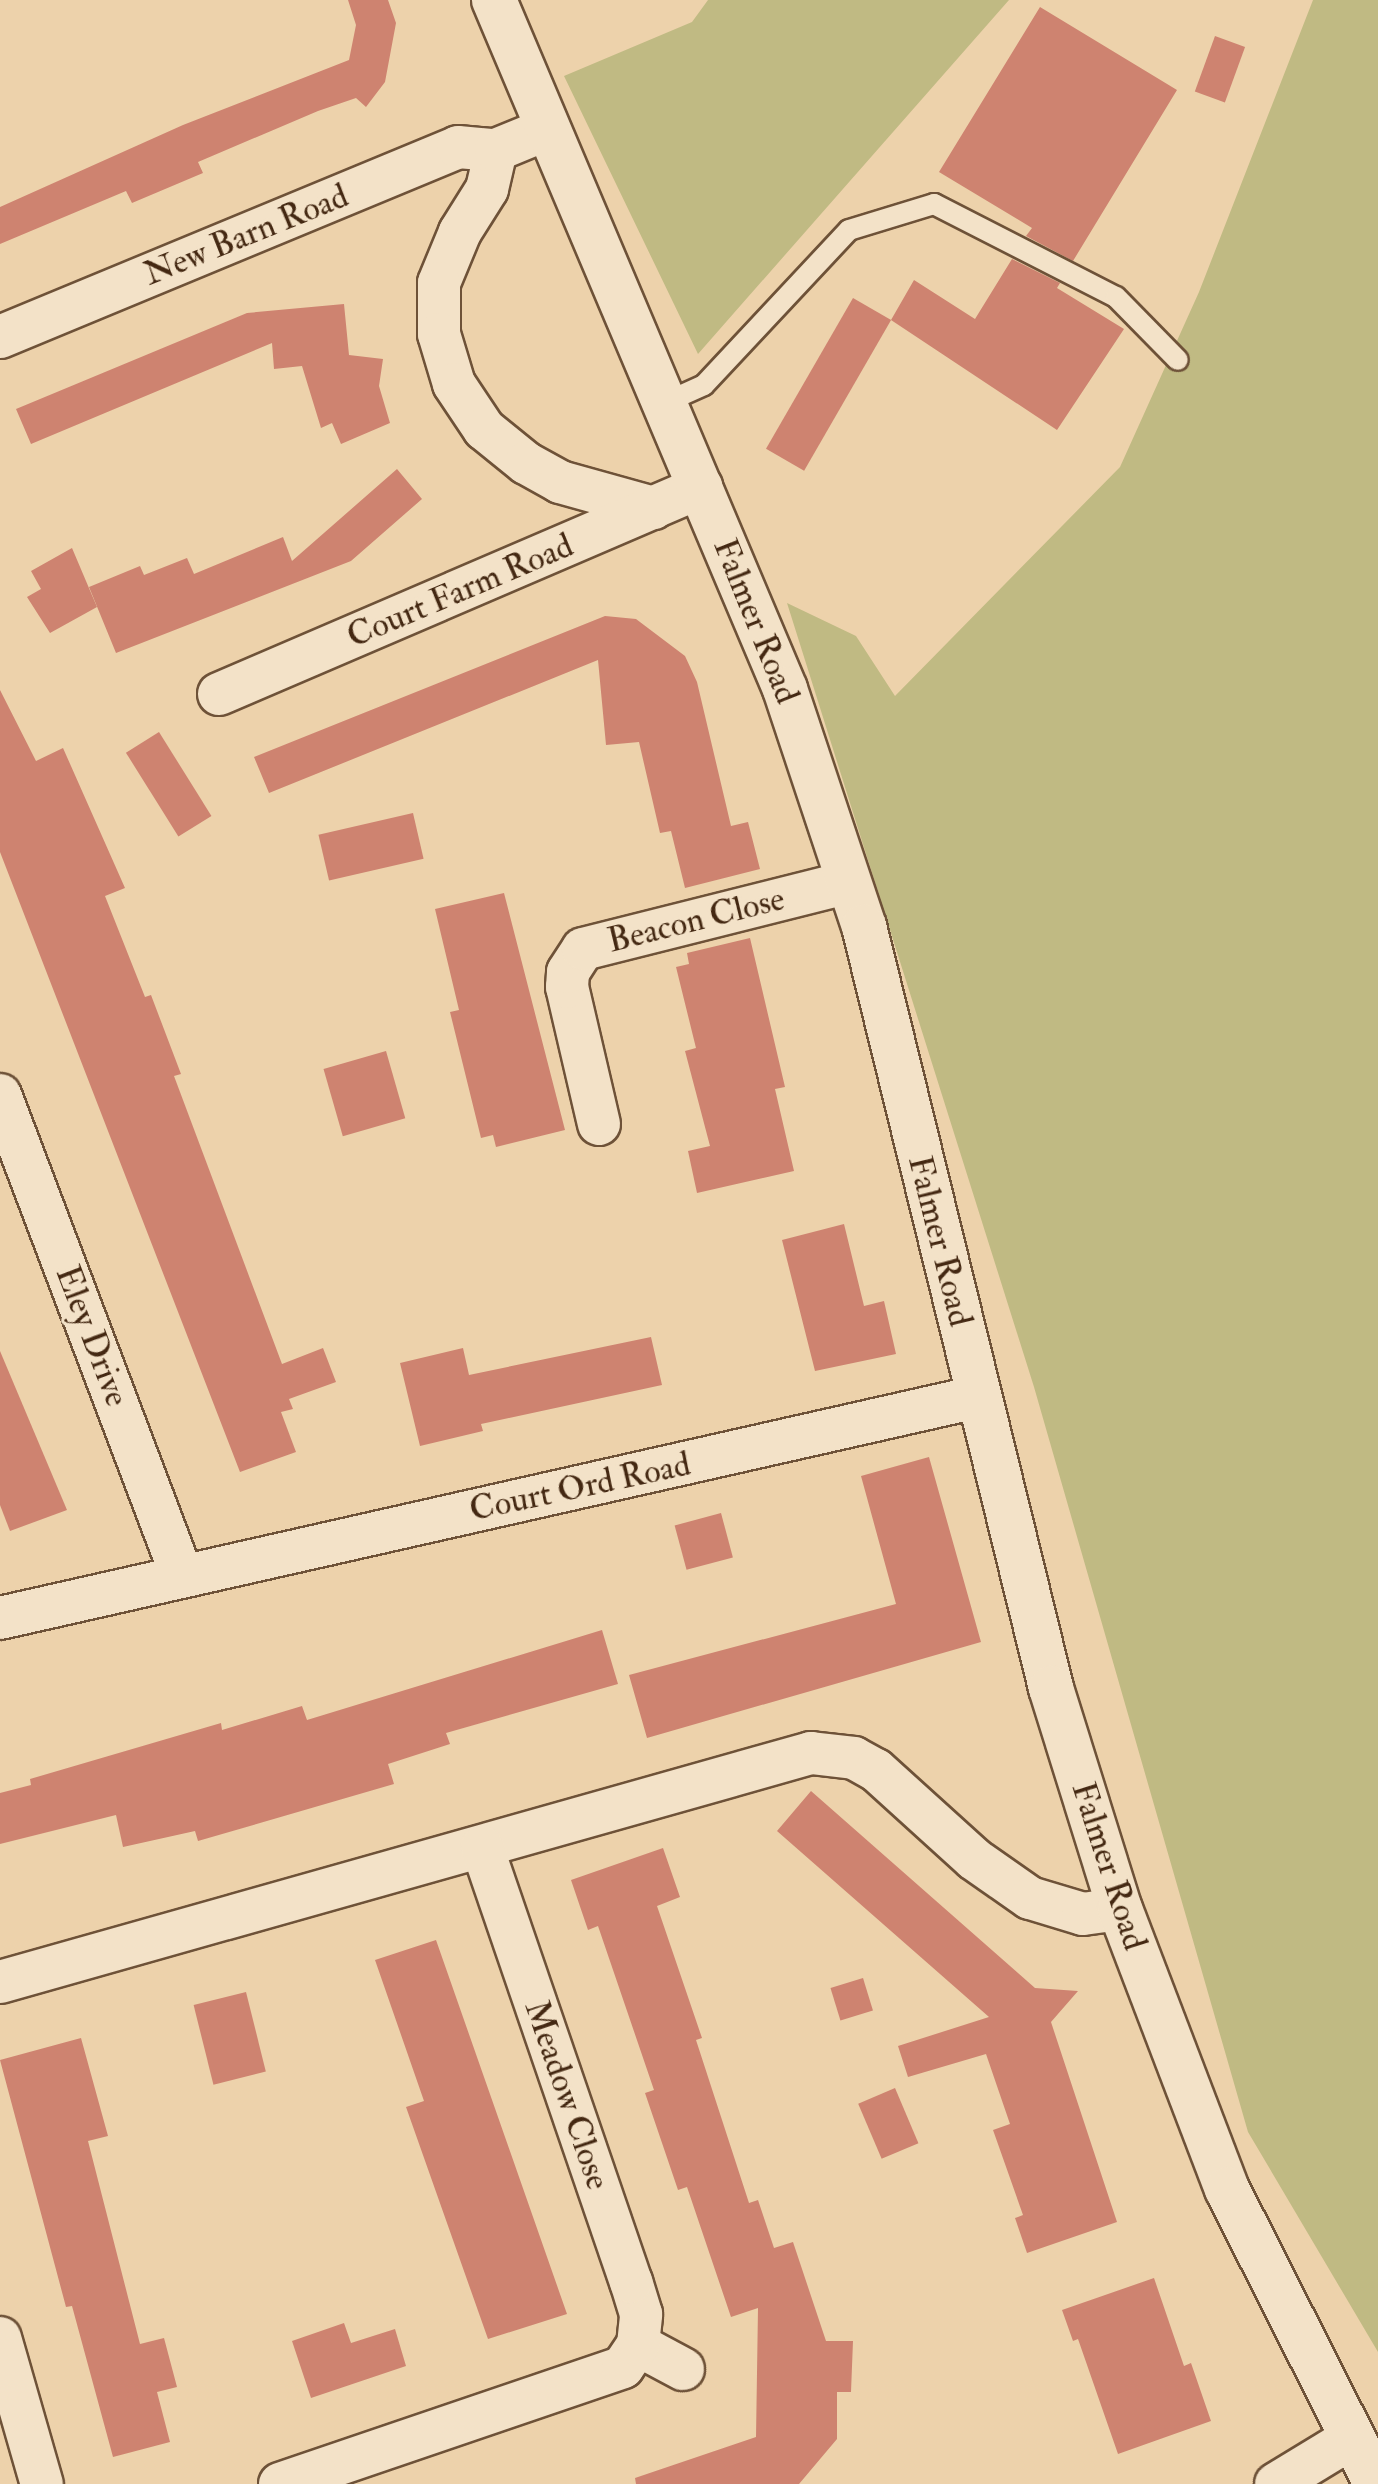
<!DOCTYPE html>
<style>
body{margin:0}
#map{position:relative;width:1378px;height:2484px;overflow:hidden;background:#edd2ab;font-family:"IM FELL Double Pica",serif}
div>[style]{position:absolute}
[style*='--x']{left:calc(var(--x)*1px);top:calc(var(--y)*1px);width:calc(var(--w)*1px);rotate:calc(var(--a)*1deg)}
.green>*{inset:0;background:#c0ba83}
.building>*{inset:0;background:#ce8370;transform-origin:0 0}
.roads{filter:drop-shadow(2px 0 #6e5238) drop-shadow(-2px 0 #6e5238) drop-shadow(0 2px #6e5238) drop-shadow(0 -2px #6e5238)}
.lane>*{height:20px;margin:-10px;padding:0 10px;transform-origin:10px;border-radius:10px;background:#f3e2c8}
.street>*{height:42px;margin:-21px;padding:0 21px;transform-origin:21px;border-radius:21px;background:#f3e2c8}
.secondary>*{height:44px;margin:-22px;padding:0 22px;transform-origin:22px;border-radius:22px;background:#f3e2c8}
span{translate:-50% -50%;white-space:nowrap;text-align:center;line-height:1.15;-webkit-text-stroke:6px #f3e2c8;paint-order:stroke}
.street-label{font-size:34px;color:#442812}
</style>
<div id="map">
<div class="green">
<i style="clip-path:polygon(708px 0,1009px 0,698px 354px,564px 76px,692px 22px)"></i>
<i style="clip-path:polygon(1313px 0,1378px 0,1378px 2352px,1248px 2132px,1034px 1387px,787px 603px,856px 636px,895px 696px,1120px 467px,1199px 292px)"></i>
</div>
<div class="building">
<i style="clip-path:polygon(348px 0,388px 0,396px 23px,385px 82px,366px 107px,356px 98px,318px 111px,198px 162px,203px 173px,132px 203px,126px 191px,0 244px,0 207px,183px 125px,349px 60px,356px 25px)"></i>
<i style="clip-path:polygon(1040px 7px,1177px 90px,1073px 261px,1026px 236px,1032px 228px,939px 172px)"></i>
<i style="left:1215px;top:36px;width:32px;height:59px;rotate:20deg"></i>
<i style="clip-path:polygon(1012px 259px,1060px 283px,1057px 288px,1124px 329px,1057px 430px,891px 320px,914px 280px,975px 319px)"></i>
<i style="left:853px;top:298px;width:44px;height:174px;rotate:30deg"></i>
<i style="clip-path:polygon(344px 304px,349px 355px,383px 359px,379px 386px,390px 423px,341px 444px,332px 423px,321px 428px,302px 366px,274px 369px,272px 343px,31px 444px,16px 409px,247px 313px)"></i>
<i style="clip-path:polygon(397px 469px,422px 499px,351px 561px,116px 653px,89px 587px,140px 566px,144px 575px,187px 558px,194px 574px,283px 537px,292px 561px)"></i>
<i style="clip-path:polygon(72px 548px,97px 607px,50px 633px,27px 597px,41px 589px,31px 571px)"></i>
<i style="clip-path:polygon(605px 616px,636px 619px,685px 656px,697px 682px,731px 826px,748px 822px,760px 869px,685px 888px,671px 831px,660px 833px,639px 742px,606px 745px,598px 660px,269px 793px,254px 757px)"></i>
<i style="clip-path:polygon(0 690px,36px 761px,63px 748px,125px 888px,105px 896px,145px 997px,151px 995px,181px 1074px,174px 1076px,282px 1364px,323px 1348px,336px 1382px,289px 1399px,293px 1409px,281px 1412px,296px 1452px,240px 1472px,0 852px)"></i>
<i style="left:159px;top:732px;width:99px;height:39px;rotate:58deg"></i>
<i style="left:413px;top:813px;width:47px;height:97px;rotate:77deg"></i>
<i style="clip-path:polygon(504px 893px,565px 1130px,496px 1147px,493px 1135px,481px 1138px,450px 1012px,459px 1010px,435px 909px)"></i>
<i style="clip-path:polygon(750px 938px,785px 1087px,775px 1089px,794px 1171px,697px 1193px,688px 1151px,710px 1146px,685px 1051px,696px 1048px,676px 967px,689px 964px,687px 953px)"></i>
<i style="left:386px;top:1051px;width:70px;height:65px;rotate:74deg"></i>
<i style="clip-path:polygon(844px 1224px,864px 1306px,884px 1301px,896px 1354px,815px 1371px,782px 1240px)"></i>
<i style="clip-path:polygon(651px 1337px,662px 1385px,481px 1424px,483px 1431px,420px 1446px,400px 1363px,463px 1348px,469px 1375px)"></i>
<i style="clip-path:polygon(0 1351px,67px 1510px,10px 1531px,0 1505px)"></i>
<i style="clip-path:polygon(929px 1457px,981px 1642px,647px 1738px,629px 1675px,896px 1604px,861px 1476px)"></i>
<i style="left:721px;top:1513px;width:46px;height:48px;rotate:75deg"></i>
<i style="clip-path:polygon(602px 1630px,618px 1684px,446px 1733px,450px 1744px,388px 1764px,394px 1784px,198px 1841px,195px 1831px,123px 1847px,116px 1815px,0 1844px,0 1793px,31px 1785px,30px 1779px,221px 1723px,222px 1730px,302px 1706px,307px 1720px)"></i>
<i style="clip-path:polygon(811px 1791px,1035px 1988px,1078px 1991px,1051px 2022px,1117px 2222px,1027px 2253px,1015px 2218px,1023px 2215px,993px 2130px,1010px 2124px,986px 2054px,908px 2077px,898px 2046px,989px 2017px,777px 1831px)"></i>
<i style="clip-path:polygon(663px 1848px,680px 1897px,657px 1906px,702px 2038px,696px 2040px,749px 2203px,758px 2200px,774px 2248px,793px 2242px,826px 2341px,853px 2341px,851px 2392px,837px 2392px,837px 2439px,799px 2484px,636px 2484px,635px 2478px,756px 2437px,758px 2308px,731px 2317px,687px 2187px,678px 2190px,645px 2093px,654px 2090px,598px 1926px,588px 1930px,571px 1880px)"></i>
<i style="clip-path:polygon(436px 1940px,567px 2314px,488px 2339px,406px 2107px,424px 2101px,375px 1960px)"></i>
<i style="left:863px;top:1978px;width:34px;height:34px;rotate:73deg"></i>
<i style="left:246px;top:1992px;width:82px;height:54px;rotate:76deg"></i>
<i style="clip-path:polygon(81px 2038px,108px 2136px,88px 2141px,140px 2344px,164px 2338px,177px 2387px,157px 2392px,170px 2442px,113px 2457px,72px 2306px,66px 2307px,0 2060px)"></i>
<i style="left:895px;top:2088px;width:60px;height:40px;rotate:67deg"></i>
<i style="clip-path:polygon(1154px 2278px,1184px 2366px,1191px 2363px,1211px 2421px,1118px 2454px,1078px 2339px,1073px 2341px,1062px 2310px)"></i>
<i style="clip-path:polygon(344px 2323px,351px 2343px,395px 2329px,406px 2366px,311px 2398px,292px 2341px)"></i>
</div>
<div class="roads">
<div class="lane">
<i style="--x:662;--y:404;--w:46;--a:-24.3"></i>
<i style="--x:704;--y:385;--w:212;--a:-46.9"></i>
<i style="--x:849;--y:230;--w:89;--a:-17"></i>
<i style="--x:934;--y:204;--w:204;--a:27.1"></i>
<i style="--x:1116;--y:297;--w:88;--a:45.5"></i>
</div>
<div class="street">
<i style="--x:496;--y:150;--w:40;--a:103"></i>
<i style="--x:487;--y:189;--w:51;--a:122.1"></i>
<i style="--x:460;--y:232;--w:55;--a:112.4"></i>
<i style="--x:439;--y:283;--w:51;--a:90"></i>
<i style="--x:439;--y:334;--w:52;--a:73.3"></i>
<i style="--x:454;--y:384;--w:54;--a:56.3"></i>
<i style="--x:484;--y:429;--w:54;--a:39"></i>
<i style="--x:526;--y:463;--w:39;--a:29"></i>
<i style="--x:560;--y:482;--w:97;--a:15.6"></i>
<i style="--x:0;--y:337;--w:496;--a:-22.5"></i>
<i style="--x:458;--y:147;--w:38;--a:5"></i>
<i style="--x:496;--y:150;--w:55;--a:-22.4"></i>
<i style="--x:219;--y:694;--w:525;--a:-23.24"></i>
<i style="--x:0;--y:1095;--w:514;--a:69.27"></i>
<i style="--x:599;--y:1124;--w:141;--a:-103.1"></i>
<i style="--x:567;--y:987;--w:15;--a:-86"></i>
<i style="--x:568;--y:972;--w:27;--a:-57"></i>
<i style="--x:583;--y:949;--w:274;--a:-14.1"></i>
<i style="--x:0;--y:1618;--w:1002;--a:-12.75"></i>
<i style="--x:0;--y:1982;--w:843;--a:-15.77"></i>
<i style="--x:811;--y:1753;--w:43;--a:6.6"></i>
<i style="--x:854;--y:1758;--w:25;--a:29"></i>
<i style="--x:876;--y:1770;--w:132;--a:42.2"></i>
<i style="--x:974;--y:1859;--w:68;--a:34.9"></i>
<i style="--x:1030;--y:1898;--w:55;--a:16.8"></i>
<i style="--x:1083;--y:1914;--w:37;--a:-8"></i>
<i style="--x:0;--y:2338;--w:152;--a:74"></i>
<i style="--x:638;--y:2345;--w:51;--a:28.1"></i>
<i style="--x:280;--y:2484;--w:362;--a:-18.8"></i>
<i style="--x:623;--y:2367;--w:27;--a:-56"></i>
<i style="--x:638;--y:2345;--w:31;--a:-84"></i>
<i style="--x:641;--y:2314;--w:34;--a:-107"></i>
<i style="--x:631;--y:2282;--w:460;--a:-108.9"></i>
<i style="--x:1276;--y:2484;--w:87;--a:-31.3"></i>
</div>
<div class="secondary">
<i style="--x:494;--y:0;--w:748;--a:67.1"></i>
<i style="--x:785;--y:689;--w:250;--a:71.6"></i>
<i style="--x:864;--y:926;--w:785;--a:76.21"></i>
<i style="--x:1051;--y:1688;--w:232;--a:72.7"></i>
<i style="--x:1120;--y:1909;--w:300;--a:69.1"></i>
<i style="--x:1227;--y:2189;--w:330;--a:63.2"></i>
</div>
</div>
<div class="street-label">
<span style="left:246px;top:235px;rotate:-22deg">New Barn Road</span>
<span style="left:460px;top:591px;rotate:-23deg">Court Farm Road</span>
<span style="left:756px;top:621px;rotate:68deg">Falmer Road</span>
<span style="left:696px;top:920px;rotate:-14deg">Beacon Close</span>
<span style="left:940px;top:1241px;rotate:76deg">Falmer Road</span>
<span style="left:92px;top:1336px;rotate:69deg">Eley Drive</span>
<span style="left:580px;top:1487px;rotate:-12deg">Court Ord Road</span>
<span style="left:1109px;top:1866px;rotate:72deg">Falmer Road</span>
<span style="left:567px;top:2095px;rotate:71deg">Meadow Close</span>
</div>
</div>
